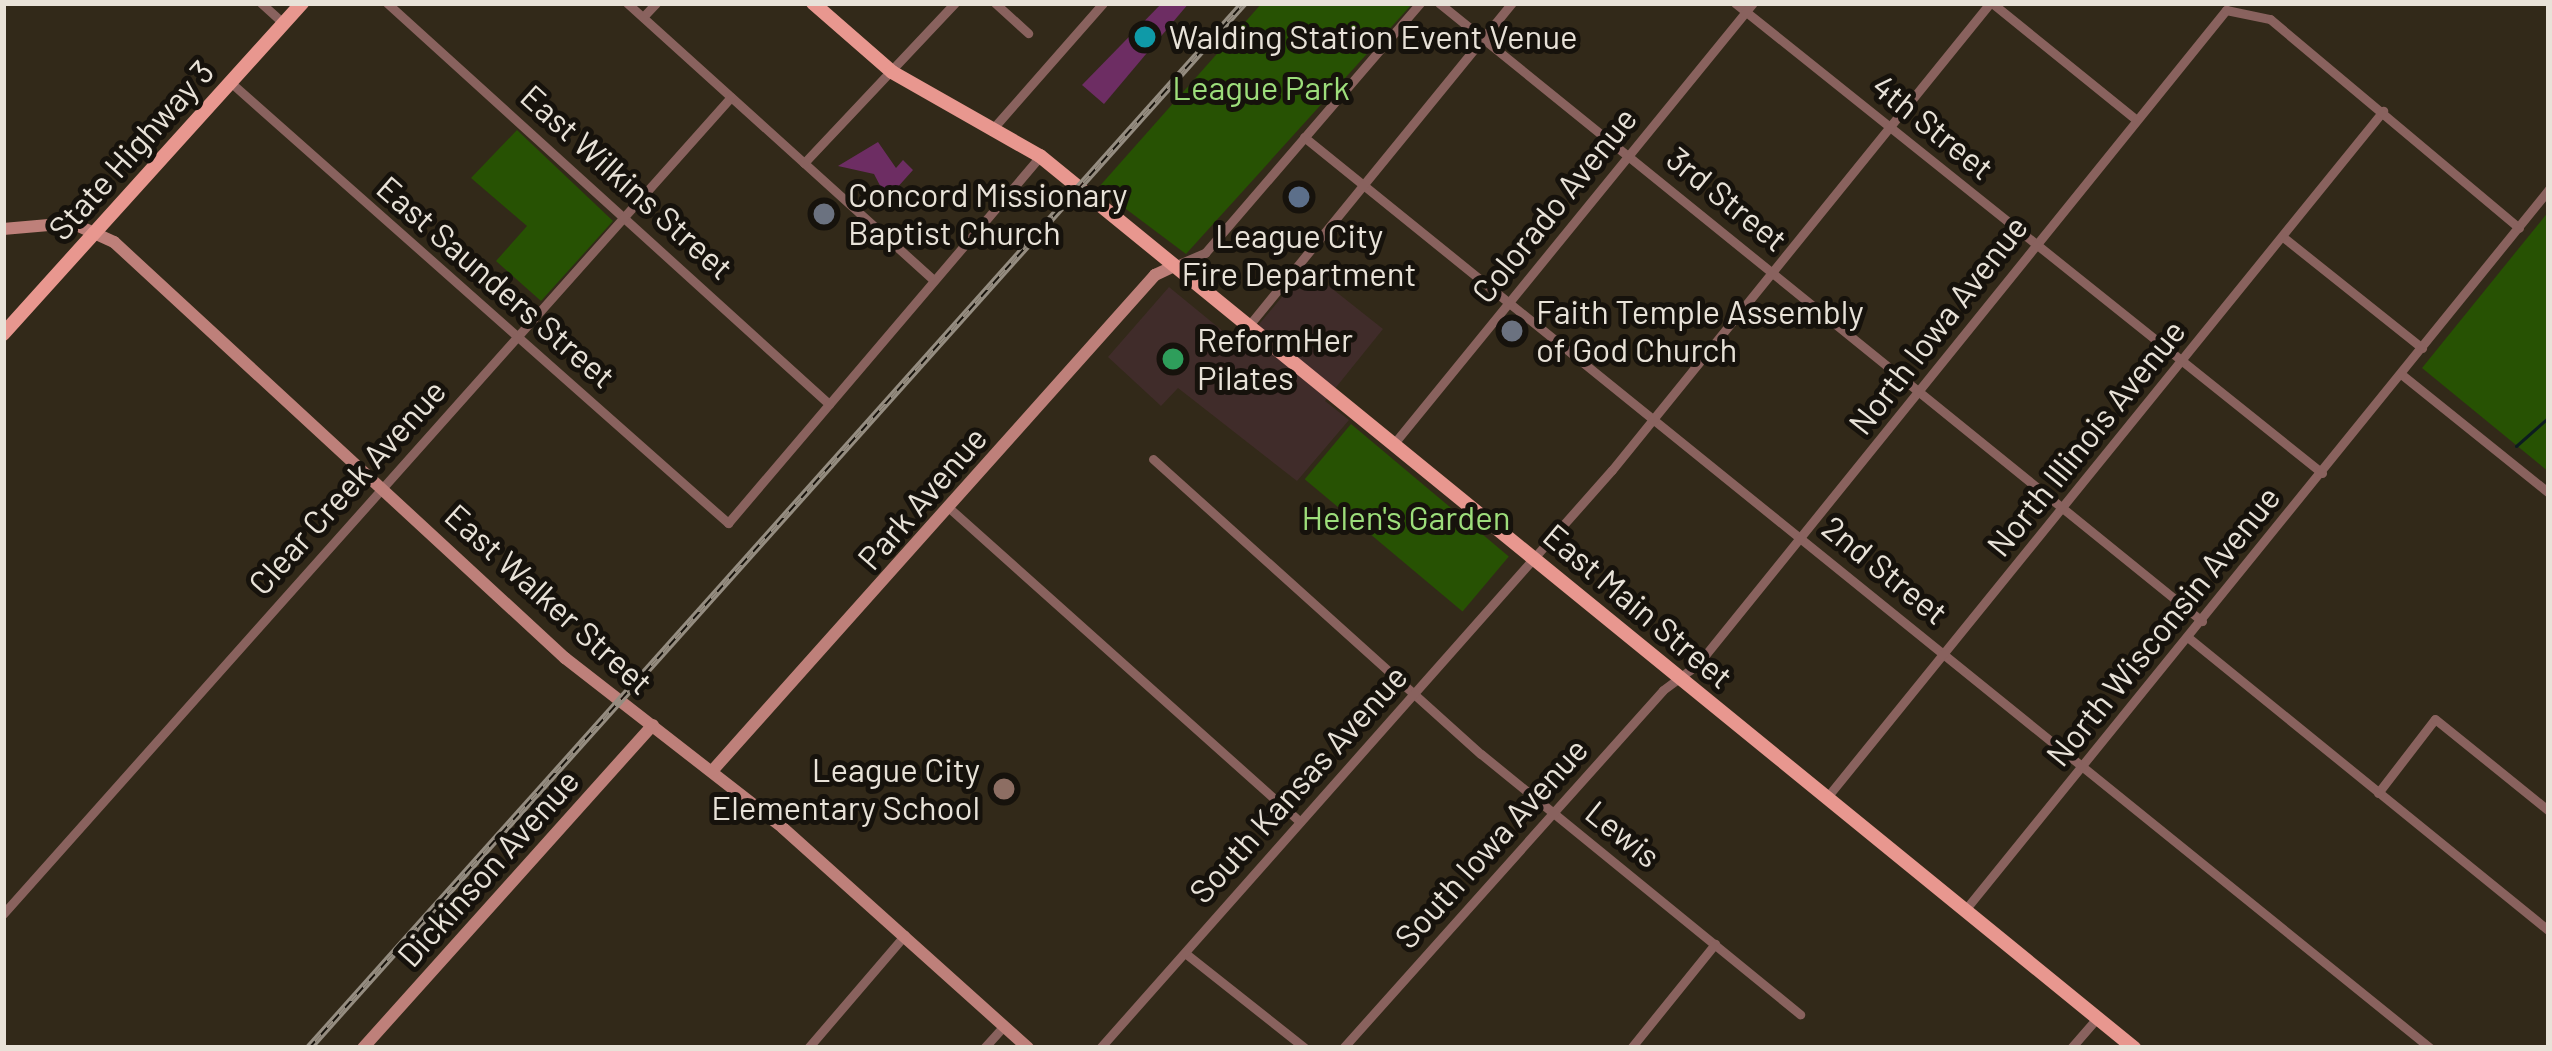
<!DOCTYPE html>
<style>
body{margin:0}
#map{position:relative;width:2552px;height:1051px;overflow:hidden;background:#322919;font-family:Barlow,sans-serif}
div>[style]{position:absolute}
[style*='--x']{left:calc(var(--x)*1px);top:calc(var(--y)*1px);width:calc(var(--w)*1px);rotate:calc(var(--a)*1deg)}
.commercial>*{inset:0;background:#402c2a}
.green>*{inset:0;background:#275203;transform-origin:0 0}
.stream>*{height:3px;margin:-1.5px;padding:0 1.5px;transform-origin:1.5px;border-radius:1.5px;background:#0c1c20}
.building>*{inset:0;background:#6d2d63}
.street>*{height:9px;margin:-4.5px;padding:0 4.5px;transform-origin:4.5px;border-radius:4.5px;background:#89625e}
.secondary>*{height:12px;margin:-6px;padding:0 6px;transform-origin:6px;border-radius:6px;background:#be807a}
.primary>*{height:14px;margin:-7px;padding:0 7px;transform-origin:7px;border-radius:7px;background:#e8978f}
.rail>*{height:8px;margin-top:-4px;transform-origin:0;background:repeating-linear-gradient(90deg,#16120c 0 9px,#958d81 0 18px);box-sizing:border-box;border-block:3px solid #958d81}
.dots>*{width:33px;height:33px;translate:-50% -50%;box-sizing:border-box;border:6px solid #16120c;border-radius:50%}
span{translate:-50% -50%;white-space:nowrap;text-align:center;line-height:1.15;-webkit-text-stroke:10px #16120c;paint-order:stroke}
.poi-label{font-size:33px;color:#e8e2d8}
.left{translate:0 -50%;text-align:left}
.right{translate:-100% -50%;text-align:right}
.park-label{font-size:33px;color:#9dde7b}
.street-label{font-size:33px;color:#e8e2d8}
.frame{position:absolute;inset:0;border:6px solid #e8e2d8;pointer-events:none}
</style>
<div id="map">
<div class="commercial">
<i style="clip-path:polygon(1306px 268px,1383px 329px,1325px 401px,1349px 420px,1297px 481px,1178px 388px,1161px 406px,1108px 357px,1169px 287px,1241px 346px)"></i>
</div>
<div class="green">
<i style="clip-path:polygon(1262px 3px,1413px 3px,1186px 254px,1098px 188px)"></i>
<i style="clip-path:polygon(517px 130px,613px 221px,541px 301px,496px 261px,527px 226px,471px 178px)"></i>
<i style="clip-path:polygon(2549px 211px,2549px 472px,2422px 368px)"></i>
<i style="left:1351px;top:424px;width:206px;height:72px;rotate:40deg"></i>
</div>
<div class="stream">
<i style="--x:2516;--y:446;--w:44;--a:-41.3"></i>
</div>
<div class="building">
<i style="clip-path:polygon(1162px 3px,1189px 3px,1104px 104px,1082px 85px)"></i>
<i style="clip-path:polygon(878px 142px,896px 168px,903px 160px,913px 170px,887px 199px,874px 174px,838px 166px)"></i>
</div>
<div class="street">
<i style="--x:261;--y:3;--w:30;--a:42"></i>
<i style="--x:387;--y:3;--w:597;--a:42.22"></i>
<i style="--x:627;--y:3;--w:413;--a:42.1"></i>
<i style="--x:995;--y:3;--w:45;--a:42.3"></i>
<i style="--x:1439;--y:3;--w:982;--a:39.01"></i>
<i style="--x:1735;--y:3;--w:752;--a:38.68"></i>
<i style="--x:1992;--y:3;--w:184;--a:39"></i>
<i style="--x:643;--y:17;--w:19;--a:-47"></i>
<i style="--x:229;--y:81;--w:667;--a:41.53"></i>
<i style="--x:728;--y:523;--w:482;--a:-49.6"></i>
<i style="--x:996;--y:125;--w:162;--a:-48.7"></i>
<i style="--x:1304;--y:137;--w:1448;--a:38.97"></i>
<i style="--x:804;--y:163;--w:220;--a:-46.7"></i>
<i style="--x:2283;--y:237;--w:178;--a:38.6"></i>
<i style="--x:1174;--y:266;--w:34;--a:-23"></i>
<i style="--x:1205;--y:253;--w:330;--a:-49.3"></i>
<i style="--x:1250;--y:324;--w:414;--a:-50.8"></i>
<i style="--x:2401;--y:374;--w:190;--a:38.8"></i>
<i style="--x:1396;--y:441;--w:565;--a:-50.82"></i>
<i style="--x:1153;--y:459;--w:441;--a:42"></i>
<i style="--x:1481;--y:754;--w:412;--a:39.2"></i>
<i style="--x:948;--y:507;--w:472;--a:41.8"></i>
<i style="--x:2190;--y:639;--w:463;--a:39.1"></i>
<i style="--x:2378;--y:793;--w:93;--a:-52.4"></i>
<i style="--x:2435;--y:719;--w:146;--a:38.9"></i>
<i style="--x:1828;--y:796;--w:882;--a:-50.98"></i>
<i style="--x:1965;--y:910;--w:928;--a:-50.99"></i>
<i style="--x:3;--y:914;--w:1094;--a:-48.3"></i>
<i style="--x:1185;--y:953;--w:153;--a:38.4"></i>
<i style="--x:808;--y:1048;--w:149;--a:-49.4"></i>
<i style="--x:984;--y:1048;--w:28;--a:-48"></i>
<i style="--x:1100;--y:1048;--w:772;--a:-48.47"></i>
<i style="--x:1612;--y:470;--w:601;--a:-51.01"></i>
<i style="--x:1343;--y:1048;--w:480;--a:-48.2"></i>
<i style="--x:1663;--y:690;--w:44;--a:-36.6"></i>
<i style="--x:1698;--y:664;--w:841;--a:-51.08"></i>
<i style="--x:2226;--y:10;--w:45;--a:11.6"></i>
<i style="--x:2270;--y:19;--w:325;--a:40"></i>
<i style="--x:1631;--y:1048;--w:134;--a:-51.1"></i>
<i style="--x:2071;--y:1048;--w:40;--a:-49"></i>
</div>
<div class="secondary">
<i style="--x:3;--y:229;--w:69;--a:-5"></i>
<i style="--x:72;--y:223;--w:46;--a:24.3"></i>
<i style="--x:114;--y:242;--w:614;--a:42.69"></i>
<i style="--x:565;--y:658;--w:276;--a:37.9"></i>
<i style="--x:783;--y:828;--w:329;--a:41.9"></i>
<i style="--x:713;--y:770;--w:664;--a:-48.24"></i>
<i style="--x:1155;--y:275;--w:21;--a:-25"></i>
<i style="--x:363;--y:1048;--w:434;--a:-48.1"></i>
</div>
<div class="primary">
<i style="--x:813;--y:3;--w:105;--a:41.1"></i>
<i style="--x:892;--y:72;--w:170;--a:29.6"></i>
<i style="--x:1040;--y:156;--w:1412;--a:39.19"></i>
<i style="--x:3;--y:334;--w:446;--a:-47.9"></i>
</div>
<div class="rail">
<i style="--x:309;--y:1048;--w:1402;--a:-48.18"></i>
</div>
<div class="dots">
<i style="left:1145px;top:37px;background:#0f9aa8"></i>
<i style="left:1299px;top:197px;background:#5c6f8a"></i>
<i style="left:824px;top:214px;background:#6b7280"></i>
<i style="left:1512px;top:331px;background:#6b7280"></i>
<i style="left:1173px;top:359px;background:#2e9e5b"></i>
<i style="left:1004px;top:789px;background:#8d6e63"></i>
</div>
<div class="poi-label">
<span class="left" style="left:1169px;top:37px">Walding Station Event Venue</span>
<span class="left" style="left:848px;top:214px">Concord Missionary<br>Baptist Church</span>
<span style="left:1299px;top:255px">League City<br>Fire Department</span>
<span class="left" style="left:1536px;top:331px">Faith Temple Assembly<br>of God Church</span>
<span class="left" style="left:1197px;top:359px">ReformHer<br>Pilates</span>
<span class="right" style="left:980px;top:789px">League City<br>Elementary School</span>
</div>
<div class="park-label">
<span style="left:1261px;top:88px">League Park</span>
<span style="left:1406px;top:518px">Helen's Garden</span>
</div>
<div class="street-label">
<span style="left:1933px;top:127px;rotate:39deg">4th Street</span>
<span style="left:131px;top:150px;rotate:-48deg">State Highway 3</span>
<span style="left:627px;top:182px;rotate:42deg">East Wilkins Street</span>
<span style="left:1727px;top:199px;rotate:39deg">3rd Street</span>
<span style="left:1554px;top:205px;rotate:-51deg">Colorado Avenue</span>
<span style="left:496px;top:282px;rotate:41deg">East Saunders Street</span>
<span style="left:1938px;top:325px;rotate:-52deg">North Iowa Avenue</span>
<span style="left:2086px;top:438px;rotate:-51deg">North Illinois Avenue</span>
<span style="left:347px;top:487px;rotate:-48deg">Clear Creek Avenue</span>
<span style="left:922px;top:498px;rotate:-49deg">Park Avenue</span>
<span style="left:1885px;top:570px;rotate:39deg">2nd Street</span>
<span style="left:549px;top:599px;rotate:42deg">East Walker Street</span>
<span style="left:1638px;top:606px;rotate:40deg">East Main Street</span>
<span style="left:2163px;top:626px;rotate:-51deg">North Wisconsin Avenue</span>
<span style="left:1298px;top:784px;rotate:-48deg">South Kansas Avenue</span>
<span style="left:1623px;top:834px;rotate:39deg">Lewis</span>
<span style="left:1491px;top:843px;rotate:-48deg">South Iowa Avenue</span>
<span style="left:488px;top:868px;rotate:-48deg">Dickinson Avenue</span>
</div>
<div class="frame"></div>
</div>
